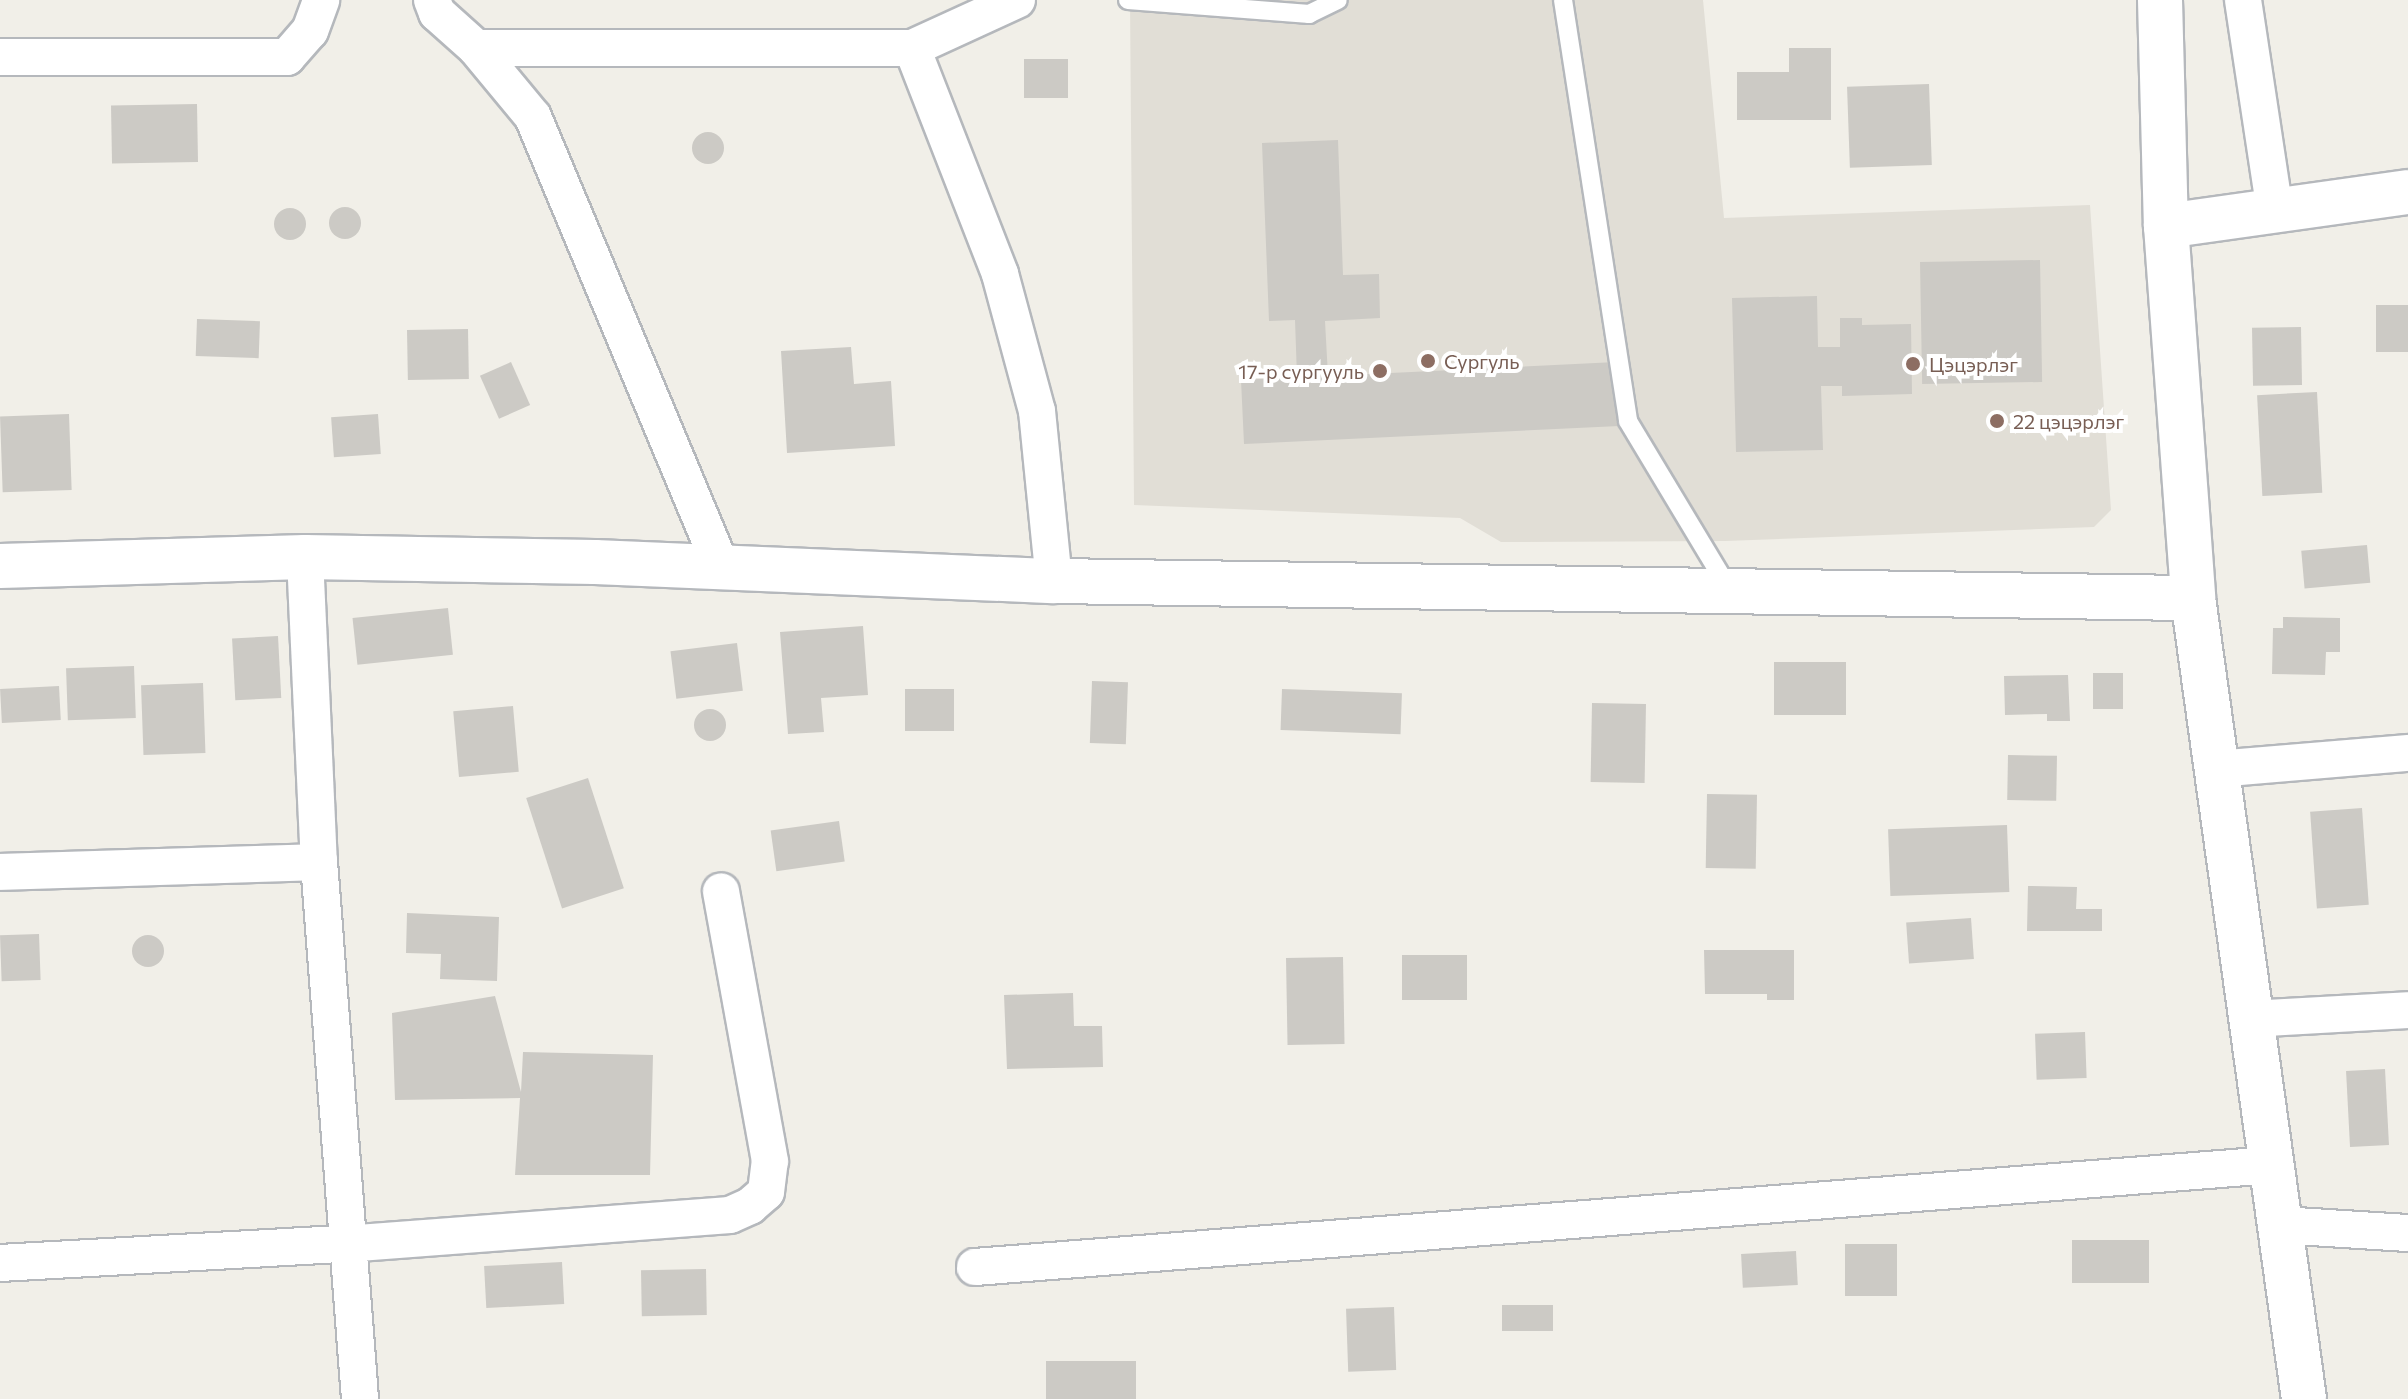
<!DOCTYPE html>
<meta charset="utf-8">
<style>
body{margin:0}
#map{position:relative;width:2408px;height:1399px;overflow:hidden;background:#f1efe8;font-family:Commissioner,sans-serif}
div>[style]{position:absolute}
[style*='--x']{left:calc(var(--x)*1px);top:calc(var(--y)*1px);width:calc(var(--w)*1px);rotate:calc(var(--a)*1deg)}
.education>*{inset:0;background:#e1ded6}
.building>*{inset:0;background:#cccac5;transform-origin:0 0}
.round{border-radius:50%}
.roads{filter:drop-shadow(2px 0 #b5b8bc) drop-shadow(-2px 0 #b5b8bc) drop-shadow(0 2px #b5b8bc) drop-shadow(0 -2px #b5b8bc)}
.service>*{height:18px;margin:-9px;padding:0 9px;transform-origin:9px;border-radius:9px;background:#fff}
.minor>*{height:36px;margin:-18px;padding:0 18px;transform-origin:18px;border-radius:18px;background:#fff}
.tertiary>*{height:44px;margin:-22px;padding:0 22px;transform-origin:22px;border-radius:22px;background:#fff}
.dots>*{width:22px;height:22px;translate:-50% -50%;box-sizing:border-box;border:4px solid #fff;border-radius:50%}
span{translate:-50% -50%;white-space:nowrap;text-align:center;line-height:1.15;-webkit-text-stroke:8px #fff;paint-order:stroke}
.education-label{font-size:20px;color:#785e54}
.left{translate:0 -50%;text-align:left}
.right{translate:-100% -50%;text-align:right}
</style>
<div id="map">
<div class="education">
<i style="clip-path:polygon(1130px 0,1703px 0,1724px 218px,2090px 205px,2111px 510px,2094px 527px,1725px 541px,1501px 542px,1460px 518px,1134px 505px)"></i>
</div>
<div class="building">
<i style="clip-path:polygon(1789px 48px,1831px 48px,1831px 120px,1737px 120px,1737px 72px,1789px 72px)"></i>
<i style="left:1024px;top:59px;width:44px;height:39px"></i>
<i style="left:1929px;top:84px;width:81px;height:82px;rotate:88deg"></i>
<i style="left:197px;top:104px;width:58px;height:86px;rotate:89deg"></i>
<i class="round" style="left:692px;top:132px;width:32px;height:32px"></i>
<i style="clip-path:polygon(1338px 140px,1343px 275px,1379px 274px,1380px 318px,1325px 321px,1328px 376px,1616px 362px,1619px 426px,1244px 444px,1241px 380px,1297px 377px,1295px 320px,1269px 321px,1262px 143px)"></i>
<i class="round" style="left:329px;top:207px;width:32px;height:32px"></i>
<i class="round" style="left:274px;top:208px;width:32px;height:32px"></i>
<i style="left:2040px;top:260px;width:122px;height:120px;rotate:89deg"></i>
<i style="clip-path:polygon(1817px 296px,1818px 347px,1840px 347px,1840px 318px,1862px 318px,1862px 325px,1911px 324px,1912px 394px,1842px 396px,1842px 386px,1821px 386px,1823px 450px,1736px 452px,1732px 298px)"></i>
<i style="left:2408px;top:305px;width:47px;height:32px;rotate:90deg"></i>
<i style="left:197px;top:319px;width:63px;height:37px;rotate:2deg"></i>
<i style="left:2301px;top:327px;width:58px;height:49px;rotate:89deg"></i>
<i style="left:468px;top:329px;width:50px;height:61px;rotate:89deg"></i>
<i style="clip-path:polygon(851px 347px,854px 384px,891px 381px,895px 446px,787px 453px,781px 351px)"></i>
<i style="left:511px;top:362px;width:47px;height:34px;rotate:66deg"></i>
<i style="left:2317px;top:392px;width:101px;height:60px;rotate:87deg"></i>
<i style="left:69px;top:414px;width:76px;height:69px;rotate:88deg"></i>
<i style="left:378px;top:414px;width:40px;height:47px;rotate:86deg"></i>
<i style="left:2367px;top:545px;width:38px;height:66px;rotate:85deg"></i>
<i style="left:448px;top:608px;width:47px;height:96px;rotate:84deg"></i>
<i style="clip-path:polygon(2283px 617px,2340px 618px,2340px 652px,2326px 652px,2325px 675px,2272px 674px,2273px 628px,2283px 628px)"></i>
<i style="clip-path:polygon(863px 626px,868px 695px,821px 698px,824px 732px,788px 734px,780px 632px)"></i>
<i style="left:278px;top:636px;width:62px;height:46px;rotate:87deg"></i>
<i style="left:737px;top:643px;width:48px;height:67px;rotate:83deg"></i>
<i style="left:1774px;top:662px;width:72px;height:53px"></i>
<i style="left:134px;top:666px;width:52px;height:68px;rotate:88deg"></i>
<i style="left:2093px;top:673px;width:30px;height:36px"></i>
<i style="clip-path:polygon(2068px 675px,2070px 721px,2047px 721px,2047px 714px,2005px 715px,2004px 676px)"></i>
<i style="left:1092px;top:681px;width:36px;height:62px;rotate:2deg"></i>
<i style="left:203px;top:683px;width:70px;height:62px;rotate:88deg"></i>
<i style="left:59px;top:686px;width:34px;height:59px;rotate:87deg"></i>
<i style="left:905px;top:689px;width:49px;height:42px"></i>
<i style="left:1282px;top:689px;width:120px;height:41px;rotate:2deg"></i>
<i style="left:1592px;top:703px;width:54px;height:79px;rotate:1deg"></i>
<i style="left:513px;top:706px;width:66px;height:60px;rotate:85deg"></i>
<i class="round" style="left:694px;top:709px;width:32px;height:32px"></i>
<i style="left:2008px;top:755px;width:49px;height:45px;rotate:1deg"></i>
<i style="left:588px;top:778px;width:116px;height:65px;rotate:72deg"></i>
<i style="left:1707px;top:794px;width:50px;height:74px;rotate:1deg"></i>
<i style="left:2362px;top:808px;width:97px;height:52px;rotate:86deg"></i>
<i style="left:839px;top:821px;width:41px;height:69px;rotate:82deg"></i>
<i style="left:2007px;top:825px;width:67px;height:119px;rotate:88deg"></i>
<i style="clip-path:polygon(2028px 886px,2077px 887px,2076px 909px,2102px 909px,2102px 931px,2027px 931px)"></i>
<i style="clip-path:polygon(407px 913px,499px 917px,497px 981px,440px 979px,441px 954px,406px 953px)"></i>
<i style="left:1971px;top:918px;width:41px;height:65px;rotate:86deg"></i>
<i style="left:39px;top:934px;width:46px;height:39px;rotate:88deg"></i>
<i class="round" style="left:132px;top:935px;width:32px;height:32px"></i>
<i style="clip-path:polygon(1704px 950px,1794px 950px,1794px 1000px,1767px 1000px,1767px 994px,1705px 994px)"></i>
<i style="left:1402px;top:955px;width:65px;height:45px"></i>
<i style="left:1343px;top:957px;width:87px;height:57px;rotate:89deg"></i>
<i style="clip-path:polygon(1073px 993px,1074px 1026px,1102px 1026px,1103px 1067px,1007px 1069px,1004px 995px)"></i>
<i style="clip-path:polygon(495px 996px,521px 1092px,523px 1052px,653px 1055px,650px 1175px,515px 1175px,520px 1098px,395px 1100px,392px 1013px)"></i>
<i style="left:2085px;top:1032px;width:46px;height:50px;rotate:88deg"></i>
<i style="left:2385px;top:1069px;width:76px;height:39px;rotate:87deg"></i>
<i style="left:2072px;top:1240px;width:77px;height:43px"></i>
<i style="left:1845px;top:1244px;width:52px;height:52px"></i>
<i style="left:1796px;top:1251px;width:34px;height:55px;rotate:87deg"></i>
<i style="left:562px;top:1262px;width:42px;height:78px;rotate:87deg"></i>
<i style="left:706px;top:1269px;width:46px;height:65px;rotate:89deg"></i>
<i style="left:1502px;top:1305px;width:51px;height:26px"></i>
<i style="left:1394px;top:1307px;width:63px;height:48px;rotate:88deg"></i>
<i style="left:1046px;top:1361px;width:90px;height:38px"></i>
</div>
<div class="roads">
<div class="service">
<i style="--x:1128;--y:0;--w:182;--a:4.4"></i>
<i style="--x:1309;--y:14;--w:32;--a:-26"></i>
<i style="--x:1563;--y:0;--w:426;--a:81.2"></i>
<i style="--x:1628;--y:421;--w:196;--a:59"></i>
</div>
<div class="minor">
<i style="--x:432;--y:0;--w:14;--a:69"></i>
<i style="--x:437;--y:13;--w:52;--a:41.9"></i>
<i style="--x:476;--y:48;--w:89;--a:50.4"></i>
<i style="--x:533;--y:117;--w:488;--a:67.3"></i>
<i style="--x:1017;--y:0;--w:115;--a:155.4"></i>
<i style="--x:912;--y:48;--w:243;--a:68.7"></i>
<i style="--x:1000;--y:274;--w:142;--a:74.9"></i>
<i style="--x:1037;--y:411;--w:171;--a:84.3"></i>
<i style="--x:2243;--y:0;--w:213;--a:81.4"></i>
<i style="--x:476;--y:48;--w:436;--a:0"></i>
<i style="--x:0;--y:57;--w:287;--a:0"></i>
<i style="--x:287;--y:57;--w:35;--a:-49"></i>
<i style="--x:310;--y:31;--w:33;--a:-70"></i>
<i style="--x:305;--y:557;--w:305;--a:87.4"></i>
<i style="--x:319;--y:862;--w:539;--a:85.63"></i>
<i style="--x:2216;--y:769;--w:193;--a:-4.8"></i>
<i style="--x:0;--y:872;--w:319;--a:-1.8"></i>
<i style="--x:2249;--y:1019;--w:159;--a:-3.2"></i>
<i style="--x:2280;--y:1225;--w:128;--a:3.6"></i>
<i style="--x:0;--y:1263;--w:346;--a:-3.2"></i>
<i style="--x:345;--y:1244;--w:386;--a:-4.3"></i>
<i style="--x:730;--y:1215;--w:22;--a:-24"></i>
<i style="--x:750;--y:1206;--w:21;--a:-41"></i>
<i style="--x:766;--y:1192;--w:31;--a:-83"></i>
<i style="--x:770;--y:1161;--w:274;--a:-100.3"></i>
<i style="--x:975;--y:1267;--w:1301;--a:-4.5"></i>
</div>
<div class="tertiary">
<i style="--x:2160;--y:0;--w:226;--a:88.5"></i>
<i style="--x:2166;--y:226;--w:373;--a:85.8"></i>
<i style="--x:2193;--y:598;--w:809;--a:82.11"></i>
<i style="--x:2166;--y:226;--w:244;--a:-8"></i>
<i style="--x:0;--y:566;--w:305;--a:-1.7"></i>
<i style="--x:305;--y:557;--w:290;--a:1"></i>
<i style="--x:595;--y:562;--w:459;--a:2.4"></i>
<i style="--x:1054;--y:581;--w:1139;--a:0.86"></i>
</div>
</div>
<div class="dots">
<i style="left:1428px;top:361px;background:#8d6e63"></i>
<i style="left:1913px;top:364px;background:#8d6e63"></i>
<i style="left:1380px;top:371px;background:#8d6e63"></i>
<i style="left:1997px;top:421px;background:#8d6e63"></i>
</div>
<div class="education-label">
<span class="left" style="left:1444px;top:361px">Сургуль</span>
<span class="left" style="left:1929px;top:364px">Цэцэрлэг</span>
<span class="right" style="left:1364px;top:371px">17-р сургууль</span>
<span class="left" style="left:2013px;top:421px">22 цэцэрлэг</span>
</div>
</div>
